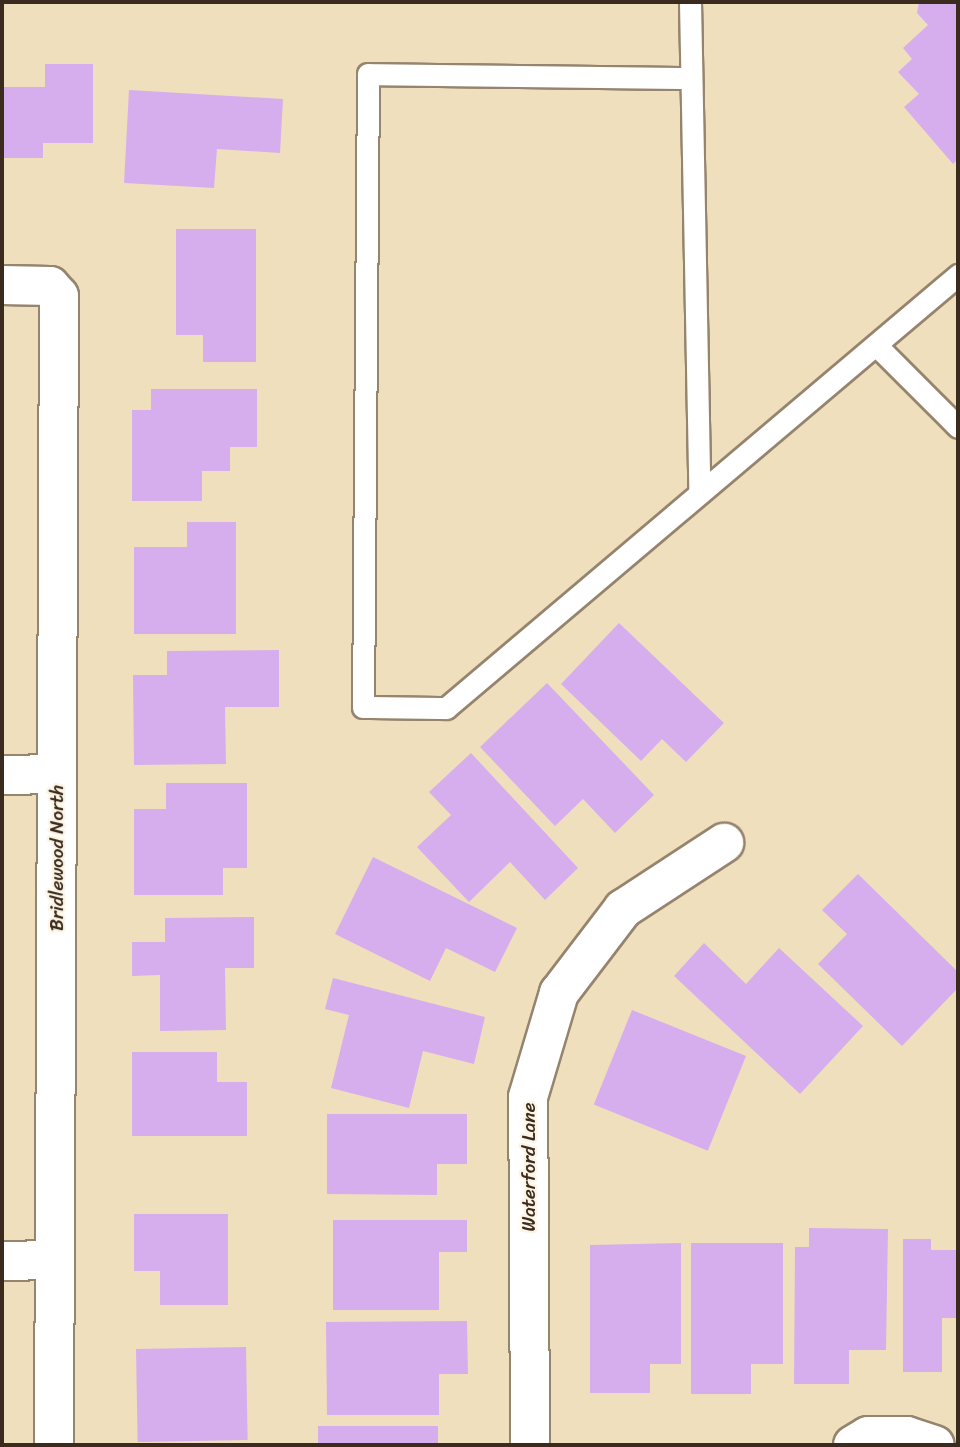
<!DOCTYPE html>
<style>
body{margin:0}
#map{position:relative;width:960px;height:1447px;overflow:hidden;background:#efdfbd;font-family:Sriracha,sans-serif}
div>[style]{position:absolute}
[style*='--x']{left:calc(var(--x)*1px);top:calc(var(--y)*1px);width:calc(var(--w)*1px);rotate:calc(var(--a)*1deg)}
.building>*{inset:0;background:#d6aeee;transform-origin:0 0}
.roads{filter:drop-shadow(2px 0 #95846e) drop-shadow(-2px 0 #95846e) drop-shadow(0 2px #95846e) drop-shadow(0 -2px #95846e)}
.service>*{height:21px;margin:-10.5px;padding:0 10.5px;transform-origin:10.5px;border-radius:10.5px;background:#fff}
.minor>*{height:38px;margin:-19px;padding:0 19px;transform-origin:19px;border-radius:19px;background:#fff}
span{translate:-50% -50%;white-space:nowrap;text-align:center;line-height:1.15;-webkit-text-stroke:5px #fcf5e5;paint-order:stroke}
.street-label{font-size:19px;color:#3b2a1e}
.frame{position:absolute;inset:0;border:4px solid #3b2a1e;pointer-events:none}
</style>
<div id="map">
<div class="building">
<i style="clip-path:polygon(919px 2px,958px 2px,958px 159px,953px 164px,904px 107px,919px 94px,898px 72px,912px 59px,903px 48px,928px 25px,917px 13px)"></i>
<i style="clip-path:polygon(45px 64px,93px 64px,93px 143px,43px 143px,43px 158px,2px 158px,2px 87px,45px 87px)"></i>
<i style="clip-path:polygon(129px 90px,283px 99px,280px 153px,217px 149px,214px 188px,124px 183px)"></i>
<i style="clip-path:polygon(176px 229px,256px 229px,256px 362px,203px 362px,203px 335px,176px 335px)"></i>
<i style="clip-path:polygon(151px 389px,257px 389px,257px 447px,230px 447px,230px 471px,202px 471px,202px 501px,132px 501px,132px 410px,151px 410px)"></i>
<i style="clip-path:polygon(187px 522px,236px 522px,236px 634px,134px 634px,134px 547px,187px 547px)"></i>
<i style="clip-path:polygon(619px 623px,724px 723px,686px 762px,662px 739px,641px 761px,561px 684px)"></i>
<i style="clip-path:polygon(279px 650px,279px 707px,225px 707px,226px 764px,134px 765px,133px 675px,167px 675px,167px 651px)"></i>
<i style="clip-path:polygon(547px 683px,654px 795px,615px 833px,583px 799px,555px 826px,480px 747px)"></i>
<i style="clip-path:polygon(471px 753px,578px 868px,545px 900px,510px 862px,469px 902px,417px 847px,451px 815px,429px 792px)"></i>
<i style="clip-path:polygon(166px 783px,247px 783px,247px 868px,223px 868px,223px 895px,134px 895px,134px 809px,166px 809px)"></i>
<i style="clip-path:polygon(373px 857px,517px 928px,495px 972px,446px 948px,430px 981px,335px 934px)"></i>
<i style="clip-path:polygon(858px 874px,958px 972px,958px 988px,902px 1046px,818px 964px,847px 934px,822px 910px)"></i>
<i style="clip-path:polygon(254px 917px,254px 968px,225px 968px,226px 1030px,160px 1031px,160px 975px,132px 976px,132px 942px,165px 942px,165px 918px)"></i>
<i style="clip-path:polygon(704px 943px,746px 984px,779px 948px,863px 1026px,800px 1094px,674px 976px)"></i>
<i style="clip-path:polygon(333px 978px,485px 1017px,474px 1064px,423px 1051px,409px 1108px,331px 1088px,349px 1015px,325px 1009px)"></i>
<i style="left:632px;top:1010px;width:123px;height:102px;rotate:22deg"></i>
<i style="clip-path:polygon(132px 1052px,217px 1052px,217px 1082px,247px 1082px,247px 1136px,132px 1136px)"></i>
<i style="clip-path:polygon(327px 1114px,467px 1114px,467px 1164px,437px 1164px,437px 1195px,327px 1194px)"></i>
<i style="clip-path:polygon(134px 1214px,228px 1214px,228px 1305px,160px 1305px,160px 1271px,134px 1271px)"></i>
<i style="clip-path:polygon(333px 1220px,467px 1220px,467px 1252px,439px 1252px,439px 1310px,333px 1310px)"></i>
<i style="clip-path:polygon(809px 1228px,888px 1229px,886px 1350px,849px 1350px,849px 1384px,794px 1384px,795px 1247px,809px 1247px)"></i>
<i style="clip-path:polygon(903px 1239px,931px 1239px,931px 1250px,958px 1250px,958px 1318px,942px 1318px,942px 1372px,903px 1372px)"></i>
<i style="clip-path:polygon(681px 1243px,681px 1364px,650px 1364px,650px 1393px,590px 1393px,590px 1245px)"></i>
<i style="clip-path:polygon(691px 1243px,783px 1243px,783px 1364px,751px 1364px,751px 1394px,691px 1394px)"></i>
<i style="clip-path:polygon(467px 1321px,468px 1374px,439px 1374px,439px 1415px,327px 1415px,326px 1322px)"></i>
<i style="left:246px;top:1347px;width:93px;height:110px;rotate:89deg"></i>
<i style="left:318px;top:1426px;width:120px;height:19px"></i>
</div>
<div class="roads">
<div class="service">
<i style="--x:690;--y:2;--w:491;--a:88.9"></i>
<i style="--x:689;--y:78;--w:321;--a:-179.3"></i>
<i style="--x:368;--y:74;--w:633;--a:90.45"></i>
<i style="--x:363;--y:707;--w:83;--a:0.7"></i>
<i style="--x:446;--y:708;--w:671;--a:-40.22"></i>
<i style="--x:876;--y:345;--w:116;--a:45"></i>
</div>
<div class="minor">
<i style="--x:2;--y:285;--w:48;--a:1.2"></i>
<i style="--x:50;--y:286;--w:13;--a:48"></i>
<i style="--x:59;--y:296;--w:1149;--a:90.25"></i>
<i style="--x:2;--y:775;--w:55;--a:-1"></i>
<i style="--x:2;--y:1261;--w:53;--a:-1.1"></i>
<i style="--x:530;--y:1445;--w:348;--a:-90.3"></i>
<i style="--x:528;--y:1097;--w:109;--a:-73.4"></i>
<i style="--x:559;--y:993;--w:106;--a:-52.7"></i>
<i style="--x:623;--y:909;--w:121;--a:-33.2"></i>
<i style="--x:853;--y:1445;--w:17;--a:-31"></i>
<i style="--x:868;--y:1436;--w:39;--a:0"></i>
<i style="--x:907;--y:1436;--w:29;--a:18"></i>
</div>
</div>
<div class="street-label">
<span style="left:57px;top:858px;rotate:-90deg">Bridlewood North</span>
<span style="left:529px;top:1167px;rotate:-90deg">Waterford Lane</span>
</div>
<div class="frame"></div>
</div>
